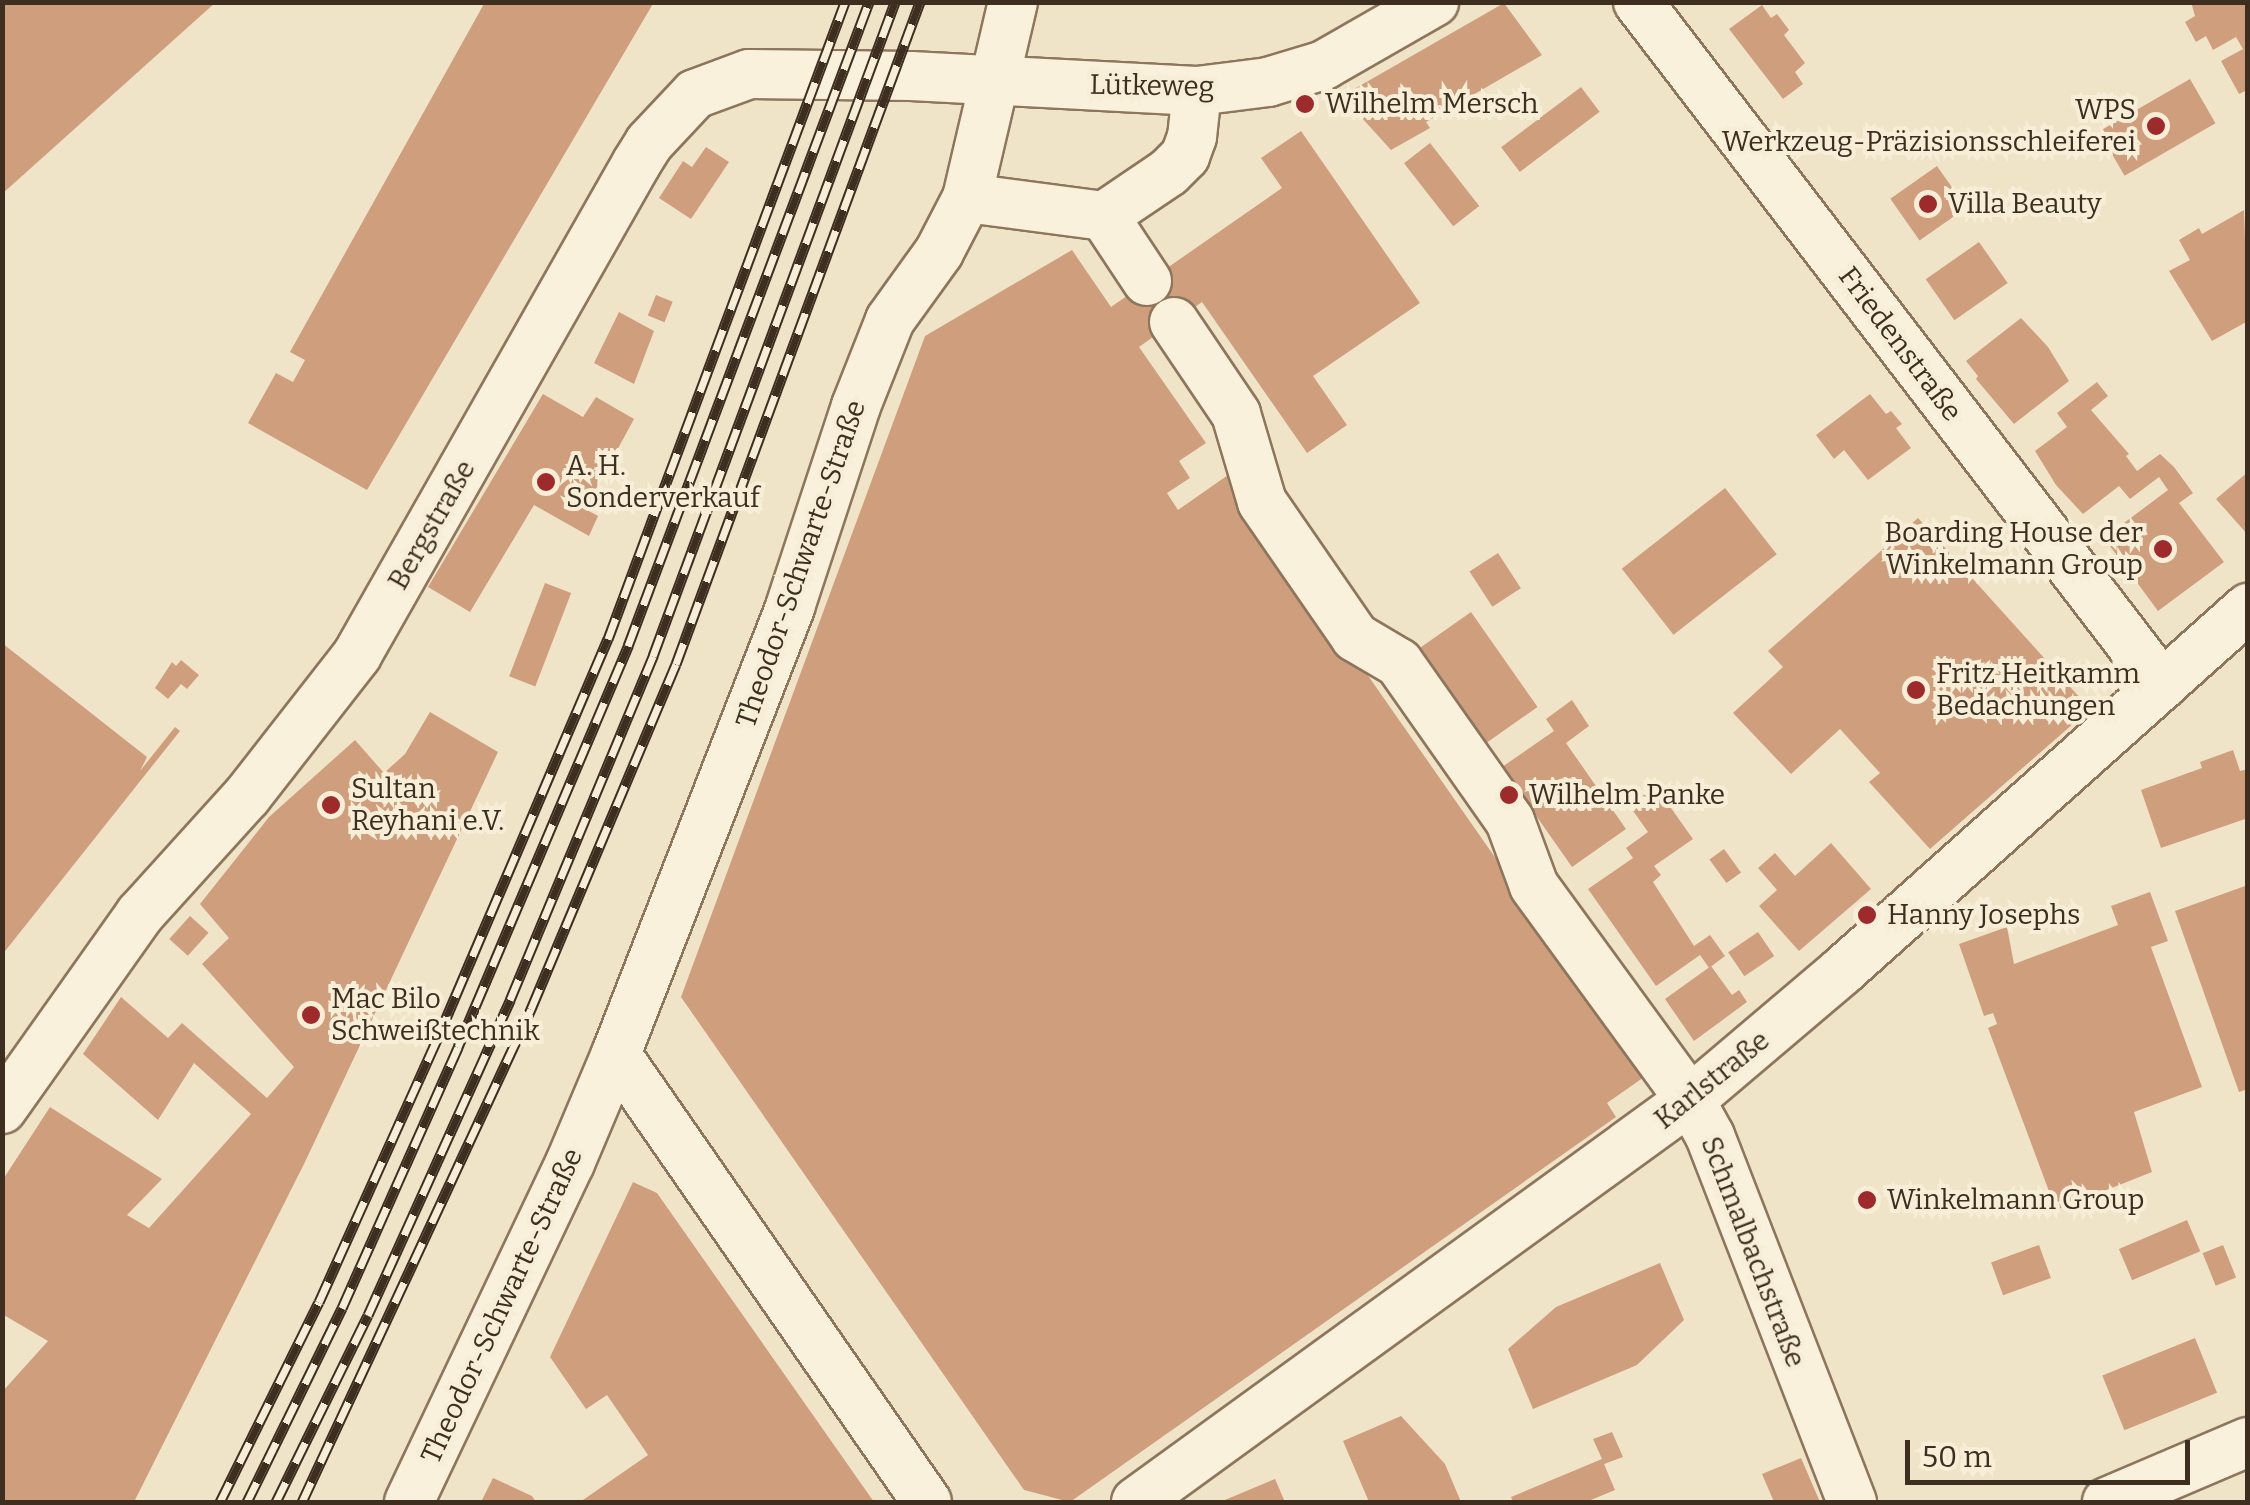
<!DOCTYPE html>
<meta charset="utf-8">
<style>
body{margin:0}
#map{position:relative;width:2250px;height:1505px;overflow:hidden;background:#f0e4c8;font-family:Bitter,serif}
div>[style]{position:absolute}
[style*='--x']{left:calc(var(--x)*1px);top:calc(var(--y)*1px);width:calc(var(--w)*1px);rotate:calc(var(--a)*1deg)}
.building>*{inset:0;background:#cf9f7d;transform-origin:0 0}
.roads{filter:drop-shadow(2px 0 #8d765c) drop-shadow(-2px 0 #8d765c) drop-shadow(0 2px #8d765c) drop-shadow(0 -2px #8d765c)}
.minor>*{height:48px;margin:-24px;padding:0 24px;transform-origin:24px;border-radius:24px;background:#faf1dc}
.rail>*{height:11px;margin-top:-5.5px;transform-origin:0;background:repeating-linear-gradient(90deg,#f7eed8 0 22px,#3d2e20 0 44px);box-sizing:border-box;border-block:2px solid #3d2e20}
.dots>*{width:28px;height:28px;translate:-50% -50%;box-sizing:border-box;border:5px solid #f7eed8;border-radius:50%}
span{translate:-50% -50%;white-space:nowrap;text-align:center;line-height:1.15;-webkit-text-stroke:8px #f7eed8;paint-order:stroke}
.street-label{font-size:28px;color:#3d2e20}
.poi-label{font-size:28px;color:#3d2e20}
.left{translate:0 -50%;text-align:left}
.right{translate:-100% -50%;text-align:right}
.frame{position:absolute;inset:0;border:5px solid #3d2e20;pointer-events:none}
.scale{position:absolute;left:1905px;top:1440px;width:285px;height:45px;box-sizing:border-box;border:5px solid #3d2e20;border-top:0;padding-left:12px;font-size:30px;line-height:35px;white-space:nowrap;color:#3d2e20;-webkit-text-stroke:8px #f7eed8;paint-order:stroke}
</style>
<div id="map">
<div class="building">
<i style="clip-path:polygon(2px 2px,216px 2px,2px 194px)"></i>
<i style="clip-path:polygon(485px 2px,654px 2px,367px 490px,248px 423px,276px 373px,293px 382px,305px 360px,290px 352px)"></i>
<i style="clip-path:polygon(2191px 2px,2248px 2px,2248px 95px,2245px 91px,2239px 94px,2221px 61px,2243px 49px,2236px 37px,2213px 50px,2206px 36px,2196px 42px,2185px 22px,2195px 16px)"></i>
<i style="clip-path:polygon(1504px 3px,1542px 55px,1426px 122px,1430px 128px,1391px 150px,1342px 96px)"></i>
<i style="clip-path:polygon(1762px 5px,1771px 18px,1777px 14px,1789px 30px,1784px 35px,1805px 63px,1795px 72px,1803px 84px,1783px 99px,1729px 29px)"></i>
<i style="left:2190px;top:79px;width:51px;height:105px;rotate:60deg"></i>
<i style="left:1581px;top:87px;width:31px;height:100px;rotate:53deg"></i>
<i style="clip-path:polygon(1301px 131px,1420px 303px,1313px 376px,1347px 425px,1307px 453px,1202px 302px,1139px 347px,1206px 443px,1179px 461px,1190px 478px,1167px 493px,1178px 510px,1228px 475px,1647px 1075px,1607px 1103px,1616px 1117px,1070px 1502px,1024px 1490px,681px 997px,925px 336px,1072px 250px,1111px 307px,1282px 188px,1261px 158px)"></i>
<i style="left:1430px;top:143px;width:80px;height:33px;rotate:52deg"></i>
<i style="clip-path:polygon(706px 147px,729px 162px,691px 219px,659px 198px,683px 161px,692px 167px)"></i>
<i style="left:1937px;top:166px;width:51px;height:57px;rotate:55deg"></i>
<i style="clip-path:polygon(2244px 210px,2248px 321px,2212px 341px,2169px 271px,2190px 260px,2179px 240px,2199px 228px,2202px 234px)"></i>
<i style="left:1979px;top:242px;width:50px;height:65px;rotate:55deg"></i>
<i style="left:656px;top:295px;width:18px;height:22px;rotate:22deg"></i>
<i style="clip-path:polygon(619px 312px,654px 331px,634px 384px,594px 363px)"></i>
<i style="clip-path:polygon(2021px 318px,2048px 347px,2069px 381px,2014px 424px,1976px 379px,1978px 376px,1966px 361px)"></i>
<i style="clip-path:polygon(2097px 382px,2108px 396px,2091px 410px,2129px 454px,2126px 456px,2137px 471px,2160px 454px,2174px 467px,2193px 493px,2179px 503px,2224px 562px,2158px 611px,2104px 538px,2168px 490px,2159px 477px,2130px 499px,2119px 486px,2083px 514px,2056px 485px,2035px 451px,2067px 427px,2057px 413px)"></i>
<i style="clip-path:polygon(543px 394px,583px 417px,596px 397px,634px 419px,585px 509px,598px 516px,589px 536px,534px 505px,470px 612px,428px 587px)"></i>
<i style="clip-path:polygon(1870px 394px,1886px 414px,1891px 411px,1902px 424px,1896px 428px,1911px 448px,1868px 480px,1844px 450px,1834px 459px,1816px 435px)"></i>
<i style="clip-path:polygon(2248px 472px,2248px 535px,2216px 499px)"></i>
<i style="left:1725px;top:488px;width:84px;height:131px;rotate:52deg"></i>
<i style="clip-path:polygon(1918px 518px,2090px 709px,1930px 849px,1869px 782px,1880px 773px,1840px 729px,1791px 774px,1733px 713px,1783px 667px,1768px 651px)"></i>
<i style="left:1498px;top:553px;width:42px;height:34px;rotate:57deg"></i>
<i style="left:545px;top:583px;width:28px;height:100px;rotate:21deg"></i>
<i style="left:1471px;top:612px;width:116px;height:63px;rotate:55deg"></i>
<i style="clip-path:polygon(2px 643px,147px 757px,140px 771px,175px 727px,180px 731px,2px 955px)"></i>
<i style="clip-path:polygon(181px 660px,199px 675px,187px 689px,181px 684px,168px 699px,155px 688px,172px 662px,176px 666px)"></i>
<i style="clip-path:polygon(1572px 700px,1589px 726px,1566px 743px,1626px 829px,1572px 867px,1502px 767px,1554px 731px,1546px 719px)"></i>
<i style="clip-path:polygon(430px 712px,498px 752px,305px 1162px,134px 1502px,2px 1502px,2px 1392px,48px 1341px,2px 1314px,2px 1181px,50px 1107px,162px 1179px,127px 1215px,149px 1228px,251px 1114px,194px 1063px,158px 1120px,83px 1054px,121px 997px,168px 1038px,182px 1023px,267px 1098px,294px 1067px,202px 964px,229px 938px,200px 904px,269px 817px,355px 740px,384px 773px,405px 754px)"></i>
<i style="clip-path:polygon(2233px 750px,2240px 771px,2248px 769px,2248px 818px,2161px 848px,2141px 790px,2202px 768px,2200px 762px)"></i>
<i style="clip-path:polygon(1656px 787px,1693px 839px,1654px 866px,1661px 875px,1653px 882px,1694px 946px,1710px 935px,1725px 956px,1709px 968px,1700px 955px,1656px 986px,1588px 889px,1633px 858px,1626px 848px,1648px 832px,1629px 805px)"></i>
<i style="clip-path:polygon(1831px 843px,1871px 889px,1799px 951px,1759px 906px,1777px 890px,1758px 868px,1775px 853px,1795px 876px)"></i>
<i style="left:1724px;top:849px;width:29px;height:18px;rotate:54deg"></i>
<i style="clip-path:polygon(2248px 885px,2248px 1089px,2239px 1092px,2175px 911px)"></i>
<i style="clip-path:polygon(2150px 892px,2168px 941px,2151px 947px,2202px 1087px,2134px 1112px,2152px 1172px,2056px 1210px,1988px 1028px,1997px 1024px,1993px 1013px,1984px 1016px,1959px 944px,2007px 927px,2014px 964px,2118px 925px,2111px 906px)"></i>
<i style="left:190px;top:916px;width:25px;height:31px;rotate:42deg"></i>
<i style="left:1758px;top:932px;width:29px;height:36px;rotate:56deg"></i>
<i style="clip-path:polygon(1711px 966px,1732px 995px,1739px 990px,1747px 1002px,1694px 1041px,1665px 999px)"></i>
<i style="clip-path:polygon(633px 1182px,657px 1193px,874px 1502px,580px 1502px,648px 1455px,607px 1395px,586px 1409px,550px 1357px)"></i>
<i style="left:2187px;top:1220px;width:34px;height:74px;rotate:67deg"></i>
<i style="left:2039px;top:1245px;width:35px;height:51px;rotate:70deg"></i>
<i style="left:2223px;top:1245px;width:35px;height:22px;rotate:68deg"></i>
<i style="clip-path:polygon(1660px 1263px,1684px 1320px,1637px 1365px,1533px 1409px,1508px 1349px,1556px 1307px)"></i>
<i style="left:2195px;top:1338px;width:59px;height:100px;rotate:68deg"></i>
<i style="clip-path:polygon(1401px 1416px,1445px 1464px,1461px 1502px,1369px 1502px,1343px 1441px)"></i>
<i style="clip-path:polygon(1612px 1432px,1623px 1457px,1604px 1464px,1615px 1490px,1586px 1502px,1513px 1502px,1511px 1497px,1602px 1459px,1593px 1439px)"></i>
<i style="clip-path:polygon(1801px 1458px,1820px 1502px,1774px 1502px,1762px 1474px)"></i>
<i style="clip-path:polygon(493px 1478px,532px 1496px,536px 1502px,481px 1502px)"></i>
<i style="clip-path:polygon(1275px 1479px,1285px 1502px,1220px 1502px)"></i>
</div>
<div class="roads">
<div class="minor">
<i style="--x:1638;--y:2;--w:861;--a:52.5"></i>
<i style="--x:967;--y:198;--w:138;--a:7.5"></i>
<i style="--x:1104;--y:216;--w:78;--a:-34.1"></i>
<i style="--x:1169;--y:172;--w:23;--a:-45"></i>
<i style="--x:1185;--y:156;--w:20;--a:-70"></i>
<i style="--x:1192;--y:137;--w:46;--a:-83.8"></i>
<i style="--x:1104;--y:216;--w:78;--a:56.5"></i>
<i style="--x:1174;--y:322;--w:111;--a:56"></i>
<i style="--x:1236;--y:414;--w:92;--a:73.5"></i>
<i style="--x:1262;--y:502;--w:164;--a:55.4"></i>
<i style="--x:1355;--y:637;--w:51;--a:30.6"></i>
<i style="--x:1399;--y:663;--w:193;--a:54.9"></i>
<i style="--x:1510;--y:821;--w:69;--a:69.7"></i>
<i style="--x:1534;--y:886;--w:265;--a:53.9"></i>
<i style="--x:1690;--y:1100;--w:41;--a:60.9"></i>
<i style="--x:1710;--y:1136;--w:393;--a:68.8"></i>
<i style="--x:616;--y:1054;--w:545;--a:55.23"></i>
<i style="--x:2;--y:1109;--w:239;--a:-54.7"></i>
<i style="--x:140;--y:914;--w:159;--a:-47.8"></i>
<i style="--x:247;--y:796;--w:179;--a:-52"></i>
<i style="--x:357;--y:655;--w:565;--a:-60.39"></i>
<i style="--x:636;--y:164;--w:25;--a:-58"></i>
<i style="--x:649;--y:143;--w:67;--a:-46.8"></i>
<i style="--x:695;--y:94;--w:58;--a:-20.3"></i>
<i style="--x:749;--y:74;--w:162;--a:0.7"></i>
<i style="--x:911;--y:76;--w:286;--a:3"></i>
<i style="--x:1197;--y:91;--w:72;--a:-7.2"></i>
<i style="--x:1268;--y:82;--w:59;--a:-16.9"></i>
<i style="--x:1324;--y:65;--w:127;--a:-29.8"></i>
<i style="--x:409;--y:1502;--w:375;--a:-64.6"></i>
<i style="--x:570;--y:1163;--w:118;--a:-67.1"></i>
<i style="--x:616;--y:1054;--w:480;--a:-68.7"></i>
<i style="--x:790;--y:607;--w:212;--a:-71.8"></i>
<i style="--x:856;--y:406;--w:92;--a:-68.4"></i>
<i style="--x:890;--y:320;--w:84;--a:-54.2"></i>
<i style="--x:939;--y:252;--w:61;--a:-62.6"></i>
<i style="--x:967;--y:198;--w:201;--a:-76.8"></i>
<i style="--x:1136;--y:1502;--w:684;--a:-35.97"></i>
<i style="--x:1690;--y:1100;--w:199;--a:-40.3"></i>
<i style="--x:1842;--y:971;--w:545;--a:-41.8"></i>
<i style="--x:2107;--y:1502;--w:153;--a:-23.1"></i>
</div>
</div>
<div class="rail">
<i style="--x:220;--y:1502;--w:223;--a:-63.7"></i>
<i style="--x:319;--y:1302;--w:290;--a:-65.8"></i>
<i style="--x:438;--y:1037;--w:433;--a:-66.9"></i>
<i style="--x:608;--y:639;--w:680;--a:-69.59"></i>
<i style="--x:247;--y:1502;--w:216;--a:-63.9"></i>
<i style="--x:342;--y:1308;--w:286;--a:-66"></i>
<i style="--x:458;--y:1047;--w:436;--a:-67"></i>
<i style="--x:628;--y:646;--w:688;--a:-69.48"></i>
<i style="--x:276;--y:1502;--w:208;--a:-63.8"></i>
<i style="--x:368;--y:1315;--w:346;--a:-65.7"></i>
<i style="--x:510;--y:1000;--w:373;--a:-67.4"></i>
<i style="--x:653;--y:656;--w:697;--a:-69.69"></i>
<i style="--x:302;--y:1502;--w:544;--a:-65.08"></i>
<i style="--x:531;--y:1009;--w:374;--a:-67.2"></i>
<i style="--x:676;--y:664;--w:706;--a:-69.77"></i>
</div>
<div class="dots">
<i style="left:1305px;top:104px;background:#9e2a2b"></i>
<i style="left:2156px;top:126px;background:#9e2a2b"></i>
<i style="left:1928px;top:204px;background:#9e2a2b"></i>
<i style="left:546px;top:482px;background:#9e2a2b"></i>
<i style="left:2163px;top:549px;background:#9e2a2b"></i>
<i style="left:1916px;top:690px;background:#9e2a2b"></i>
<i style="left:1509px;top:795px;background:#9e2a2b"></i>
<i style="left:331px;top:805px;background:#9e2a2b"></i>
<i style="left:1867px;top:915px;background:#9e2a2b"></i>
<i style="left:311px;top:1015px;background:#9e2a2b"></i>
<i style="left:1867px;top:1200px;background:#9e2a2b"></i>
</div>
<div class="street-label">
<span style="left:1152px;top:86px;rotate:1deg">Lütkeweg</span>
<span style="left:1900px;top:344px;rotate:53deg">Friedenstraße</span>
<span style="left:432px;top:525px;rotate:-60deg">Bergstraße</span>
<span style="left:801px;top:564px;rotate:-71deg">Theodor-Schwarte-Straße</span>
<span style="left:1712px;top:1080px;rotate:-39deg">Karlstraße</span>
<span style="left:1753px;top:1252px;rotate:69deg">Schmalbachstraße</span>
<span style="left:502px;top:1306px;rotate:-65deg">Theodor-Schwarte-Straße</span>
</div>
<div class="poi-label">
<span class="left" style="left:1325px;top:104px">Wilhelm Mersch</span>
<span class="right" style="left:2136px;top:126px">WPS<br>Werkzeug-Präzisionsschleiferei</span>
<span class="left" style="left:1948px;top:204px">Villa Beauty</span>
<span class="left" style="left:566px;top:482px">A. H.<br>Sonderverkauf</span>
<span class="right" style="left:2143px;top:549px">Boarding House der<br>Winkelmann Group</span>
<span class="left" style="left:1936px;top:690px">Fritz Heitkamm<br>Bedachungen</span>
<span class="left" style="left:351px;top:805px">Sultan<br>Reyhani e.V.</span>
<span class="left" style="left:1529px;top:795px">Wilhelm Panke</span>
<span class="left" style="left:1887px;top:915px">Hanny Josephs</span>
<span class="left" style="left:331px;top:1015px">Mac Bilo<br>Schweißtechnik</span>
<span class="left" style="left:1887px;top:1200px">Winkelmann Group</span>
</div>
<div class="frame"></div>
<div class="scale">50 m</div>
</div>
